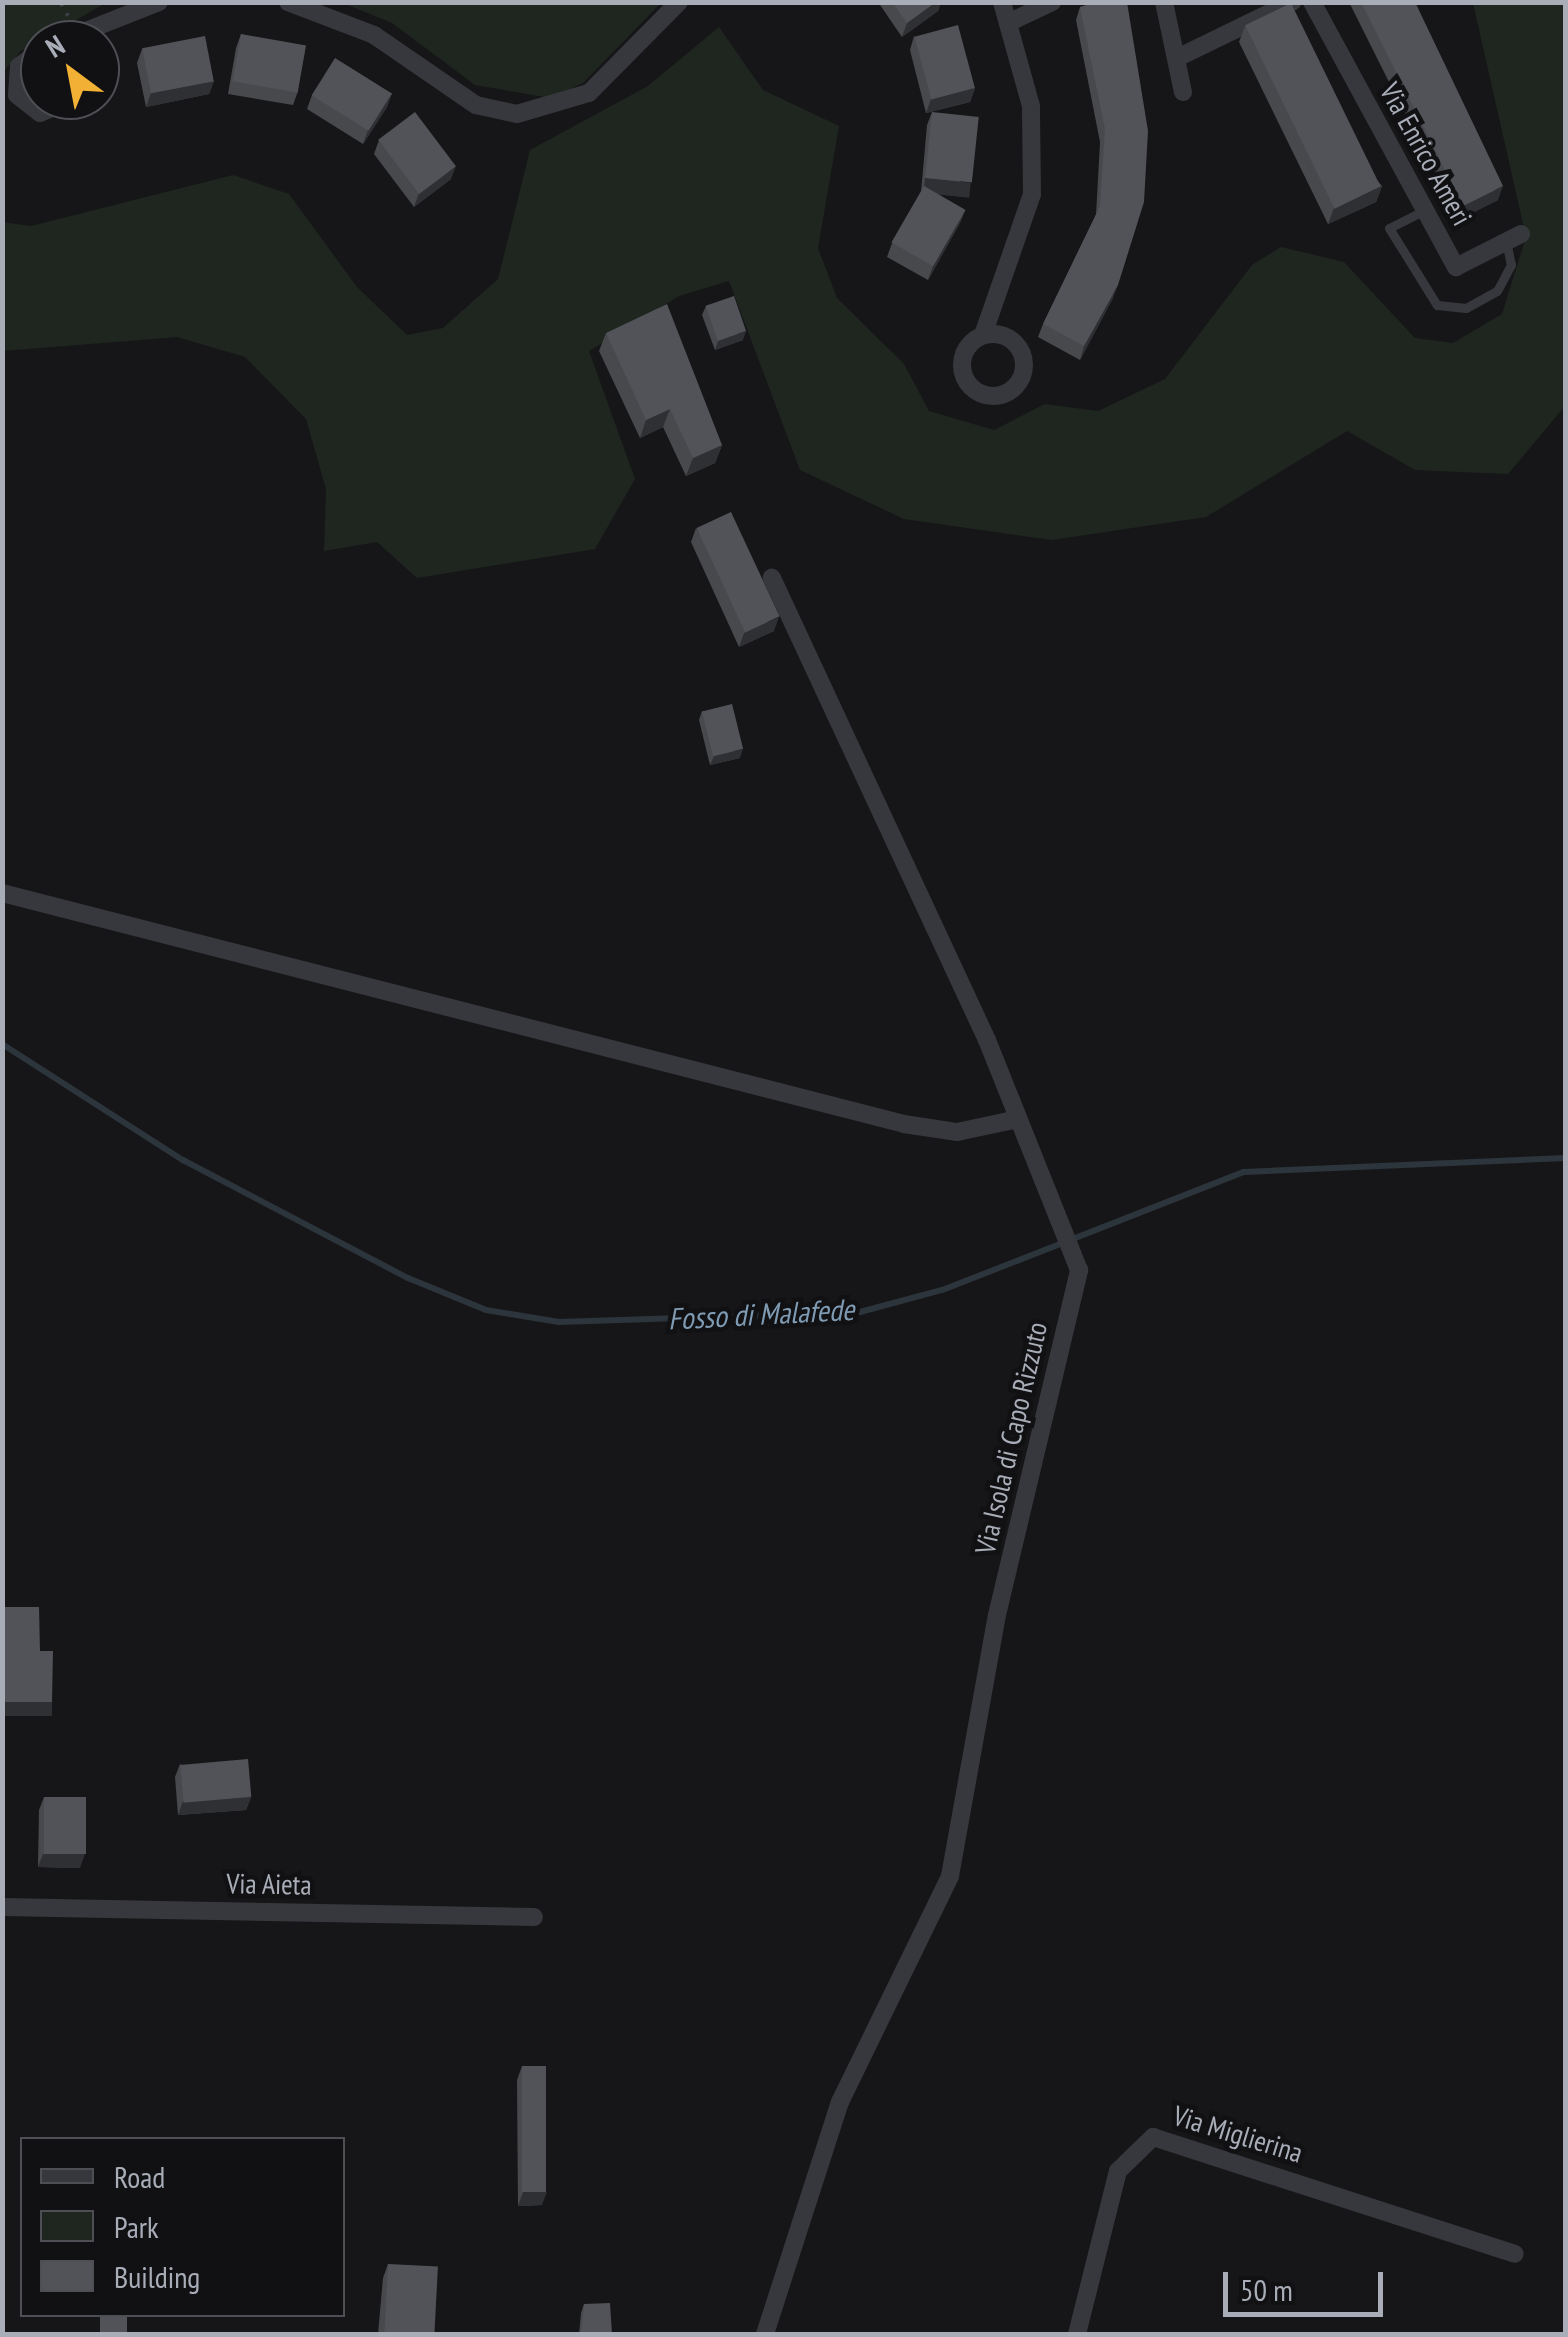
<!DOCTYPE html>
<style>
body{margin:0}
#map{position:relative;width:1568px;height:2337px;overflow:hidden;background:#161618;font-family:"PT Sans Narrow",sans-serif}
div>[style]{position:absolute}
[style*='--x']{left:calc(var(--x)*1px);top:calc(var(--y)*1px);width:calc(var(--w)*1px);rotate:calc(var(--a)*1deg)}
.green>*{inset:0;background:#1e261f}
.stream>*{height:6px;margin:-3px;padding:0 3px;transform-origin:3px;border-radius:3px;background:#2c353c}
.path>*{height:4px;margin-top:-2px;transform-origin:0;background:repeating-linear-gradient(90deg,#3d3f44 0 5px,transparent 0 13px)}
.lane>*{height:9px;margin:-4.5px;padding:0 4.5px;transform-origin:4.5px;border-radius:4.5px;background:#37383d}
.street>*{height:18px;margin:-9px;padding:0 9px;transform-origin:9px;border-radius:9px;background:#37383d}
.street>.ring{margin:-9px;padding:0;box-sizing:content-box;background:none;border:18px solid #37383d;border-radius:50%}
.wall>*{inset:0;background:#47494d}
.shaded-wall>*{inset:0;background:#2f3033;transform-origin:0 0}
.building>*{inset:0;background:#525359;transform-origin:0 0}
span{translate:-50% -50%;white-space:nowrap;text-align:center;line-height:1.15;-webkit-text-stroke:9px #111113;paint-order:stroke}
.street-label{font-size:28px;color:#a8adb8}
.water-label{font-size:30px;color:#7f9bb3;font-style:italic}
.frame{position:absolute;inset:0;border:5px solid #a8adb8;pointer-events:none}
.legend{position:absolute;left:20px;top:2137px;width:325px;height:180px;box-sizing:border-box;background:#111113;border:2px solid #4d4f55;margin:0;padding:12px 18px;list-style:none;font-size:30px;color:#a8adb8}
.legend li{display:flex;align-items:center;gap:20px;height:50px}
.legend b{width:50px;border:2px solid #4d4f55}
.north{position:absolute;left:20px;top:20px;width:100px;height:100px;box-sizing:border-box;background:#111113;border:2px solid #4d4f55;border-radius:50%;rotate:328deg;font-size:28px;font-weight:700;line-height:40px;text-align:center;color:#a8adb8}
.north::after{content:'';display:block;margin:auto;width:35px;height:45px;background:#f2b134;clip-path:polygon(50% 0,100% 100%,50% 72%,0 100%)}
.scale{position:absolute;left:1223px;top:2272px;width:160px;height:45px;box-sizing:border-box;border:5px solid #a8adb8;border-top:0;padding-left:12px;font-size:30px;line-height:35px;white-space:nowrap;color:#a8adb8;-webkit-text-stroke:8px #111113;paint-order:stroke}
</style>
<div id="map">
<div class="green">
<i style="clip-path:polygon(3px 3px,106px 3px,21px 51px,3px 72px)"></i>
<i style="clip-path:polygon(343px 3px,661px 3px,583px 83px,550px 98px,475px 85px,392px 23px)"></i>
<i style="clip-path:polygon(1473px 3px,1565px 3px,1565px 406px,1508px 474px,1415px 470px,1347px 431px,1206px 517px,1052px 540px,904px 519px,800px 470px,729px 281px,679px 296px,589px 351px,635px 479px,595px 549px,417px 578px,377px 542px,324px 551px,326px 489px,306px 419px,245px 357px,177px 337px,3px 351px,2px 222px,31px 226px,233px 175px,289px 194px,357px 287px,407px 335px,443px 328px,498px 279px,530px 150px,648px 86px,719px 27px,763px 90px,839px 126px,818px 248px,837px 298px,904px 364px,929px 411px,994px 430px,1045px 404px,1098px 411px,1165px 379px,1252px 265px,1281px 247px,1344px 262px,1415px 338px,1453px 343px,1502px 314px,1526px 237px)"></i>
</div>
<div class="stream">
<i style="--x:2;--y:1044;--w:215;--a:32.7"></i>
<i style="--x:183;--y:1160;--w:254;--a:27.7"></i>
<i style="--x:408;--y:1278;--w:84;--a:22.3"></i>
<i style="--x:486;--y:1310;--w:74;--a:9.3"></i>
<i style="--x:559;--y:1322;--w:301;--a:-1.9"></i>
<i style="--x:860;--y:1312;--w:88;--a:-15.1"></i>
<i style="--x:945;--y:1289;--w:321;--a:-21.4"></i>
<i style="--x:1244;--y:1172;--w:322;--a:-2.5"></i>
</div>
<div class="path">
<i style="--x:60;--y:2;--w:16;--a:60"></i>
</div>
<div class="lane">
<i style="--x:1425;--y:210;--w:40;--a:153.4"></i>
<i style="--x:1389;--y:228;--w:91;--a:58.1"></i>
<i style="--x:1437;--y:305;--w:29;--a:6"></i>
<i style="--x:1466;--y:308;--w:35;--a:-29"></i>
<i style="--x:1497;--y:291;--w:30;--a:-62"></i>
<i style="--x:1511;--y:265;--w:25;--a:-102"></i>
</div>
<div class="street">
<i style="--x:288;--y:2;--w:92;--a:21"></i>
<i style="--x:374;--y:35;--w:124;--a:34.5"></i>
<i style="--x:476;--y:105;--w:42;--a:12.4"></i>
<i style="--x:517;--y:114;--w:75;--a:-16.3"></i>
<i style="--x:589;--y:93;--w:128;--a:-45.3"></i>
<i style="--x:1164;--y:2;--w:92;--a:78.1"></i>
<i style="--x:1312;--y:2;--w:302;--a:61.5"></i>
<i style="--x:1456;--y:267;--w:73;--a:-26.9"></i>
<i style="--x:1010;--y:22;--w:47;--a:-25.5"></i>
<i style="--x:63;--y:40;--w:103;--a:-21.6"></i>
<i style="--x:40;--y:51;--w:26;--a:144"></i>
<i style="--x:19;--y:66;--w:29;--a:94"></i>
<i style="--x:17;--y:95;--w:29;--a:38"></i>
<i style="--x:40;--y:113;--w:34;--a:-23"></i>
<i style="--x:1179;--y:57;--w:126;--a:-26"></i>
<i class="ring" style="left:962px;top:334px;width:44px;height:44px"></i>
<i style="--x:983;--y:335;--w:149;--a:-70.8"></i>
<i style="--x:1032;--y:194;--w:88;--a:-90.7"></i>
<i style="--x:1031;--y:106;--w:108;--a:-105.6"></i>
<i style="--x:2;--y:893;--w:931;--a:14.36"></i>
<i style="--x:904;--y:1124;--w:54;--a:8.6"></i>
<i style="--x:957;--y:1132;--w:62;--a:-12"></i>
<i style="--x:2;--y:1907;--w:532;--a:1.08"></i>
<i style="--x:765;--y:2334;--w:244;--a:-72.1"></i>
<i style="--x:840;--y:2102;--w:251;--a:-64"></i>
<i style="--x:950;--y:1876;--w:265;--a:-79.8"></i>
<i style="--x:997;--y:1615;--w:355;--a:-76.6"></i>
<i style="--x:1079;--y:1270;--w:248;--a:-111.8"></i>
<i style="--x:987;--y:1040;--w:510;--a:-114.96"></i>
<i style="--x:1077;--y:2334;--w:168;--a:-75.9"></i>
<i style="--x:1118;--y:2171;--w:49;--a:-44.2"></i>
<i style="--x:1153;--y:2137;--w:380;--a:17.9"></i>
</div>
<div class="wall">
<i style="clip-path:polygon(878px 2px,941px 2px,938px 11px,902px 37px)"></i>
<i style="clip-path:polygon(1127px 2px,1113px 298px,1080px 360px,1038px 337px,1043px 324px,1096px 215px,1100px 142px,1076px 20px,1080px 7px)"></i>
<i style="clip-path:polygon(1349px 2px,1415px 2px,1498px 200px,1458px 220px)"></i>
<i style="clip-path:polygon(1245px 26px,1382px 186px,1376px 202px,1328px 224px,1239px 42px)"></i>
<i style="clip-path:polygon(241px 34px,298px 91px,293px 105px,228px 94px,236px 48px)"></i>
<i style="clip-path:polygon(914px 36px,975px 88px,970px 102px,926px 113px,910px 50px)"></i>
<i style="clip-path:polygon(142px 49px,214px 81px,209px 94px,146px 107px,137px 63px)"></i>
<i style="clip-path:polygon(392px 93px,387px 107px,363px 144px,307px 109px,312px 95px)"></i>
<i style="clip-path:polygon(932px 112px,966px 197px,937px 194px,965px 210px,960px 223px,928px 280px,887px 257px,892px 243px,921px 192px,927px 125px)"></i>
<i style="clip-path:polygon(379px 140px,451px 179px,414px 207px,374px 154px)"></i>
<i style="clip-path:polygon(706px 306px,743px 340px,715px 350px,702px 315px)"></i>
<i style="clip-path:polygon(606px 333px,722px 445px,715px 463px,686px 476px,663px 427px,640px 438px,599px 351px)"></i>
<i style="clip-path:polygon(696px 528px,774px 631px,739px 647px,691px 542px)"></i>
<i style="clip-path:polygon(702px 711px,740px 758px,710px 765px,699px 720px)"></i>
<i style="clip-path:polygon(180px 1764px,251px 1797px,246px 1810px,178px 1815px,175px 1777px)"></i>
<i style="clip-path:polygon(44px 1797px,80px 1868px,38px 1867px,39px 1810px)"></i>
<i style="clip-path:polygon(522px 2066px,542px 2205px,518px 2206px,517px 2080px)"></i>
<i style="clip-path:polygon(388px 2264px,434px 2334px,378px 2334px,383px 2278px)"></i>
<i style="clip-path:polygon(584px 2304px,612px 2334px,579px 2334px,581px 2313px)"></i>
</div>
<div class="shaded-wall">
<i style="clip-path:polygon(936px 2px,941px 2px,938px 11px,902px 37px,907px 23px)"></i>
<i style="clip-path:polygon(214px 81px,209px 94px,146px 107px,151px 93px)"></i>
<i style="clip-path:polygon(975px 88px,970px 102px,926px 113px,931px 99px)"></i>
<i style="clip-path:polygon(392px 93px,387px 107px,363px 144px,368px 130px)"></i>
<i style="clip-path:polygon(456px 166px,451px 179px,414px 207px,419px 193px)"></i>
<i style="left:925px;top:178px;width:46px;height:15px;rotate:6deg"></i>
<i style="clip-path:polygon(1382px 186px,1376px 202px,1328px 224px,1334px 208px)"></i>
<i style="clip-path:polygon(1503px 186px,1498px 200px,1458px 220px,1463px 206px)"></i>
<i style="clip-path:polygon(965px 210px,960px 223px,928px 280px,933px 266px)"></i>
<i style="clip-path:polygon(1118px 285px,1113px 298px,1080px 360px,1084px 346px)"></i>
<i style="clip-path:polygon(746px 331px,743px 340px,715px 350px,718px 341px)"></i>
<i style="clip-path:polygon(670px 409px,663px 427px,640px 438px,646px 420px)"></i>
<i style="clip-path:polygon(722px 445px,715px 463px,686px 476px,693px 458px)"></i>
<i style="clip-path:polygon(779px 617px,774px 631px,739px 647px,744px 633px)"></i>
<i style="clip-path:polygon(743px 749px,740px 758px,710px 765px,714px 756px)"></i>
<i style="left:2px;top:1702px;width:50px;height:14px"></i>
<i style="clip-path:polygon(251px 1797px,246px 1810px,178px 1815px,183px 1801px)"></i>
<i style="clip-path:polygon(43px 1854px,85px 1854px,80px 1868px,38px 1867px)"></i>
<i style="clip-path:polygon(523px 2192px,547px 2192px,542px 2205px,518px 2206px)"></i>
</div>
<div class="building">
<i style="clip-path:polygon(892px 2px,936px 2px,907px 23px)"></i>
<i style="clip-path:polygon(1095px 2px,1127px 2px,1148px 131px,1144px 202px,1118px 285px,1084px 346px,1043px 324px,1100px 206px,1105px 129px,1080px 7px)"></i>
<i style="clip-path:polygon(1361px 2px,1415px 2px,1503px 186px,1463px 206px)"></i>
<i style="left:1291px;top:3px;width:204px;height:51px;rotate:64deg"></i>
<i style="left:958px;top:25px;width:65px;height:45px;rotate:75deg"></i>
<i style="left:241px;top:34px;width:66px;height:48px;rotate:10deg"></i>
<i style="left:205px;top:36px;width:46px;height:64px;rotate:79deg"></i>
<i style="left:335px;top:58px;width:67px;height:44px;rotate:32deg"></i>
<i style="left:415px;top:112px;width:68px;height:46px;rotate:53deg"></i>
<i style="left:932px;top:112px;width:47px;height:66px;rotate:6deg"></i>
<i style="left:924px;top:186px;width:48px;height:65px;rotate:30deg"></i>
<i style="left:734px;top:296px;width:37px;height:30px;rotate:71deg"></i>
<i style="clip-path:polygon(667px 304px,722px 445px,693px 458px,670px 409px,646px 420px,606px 333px)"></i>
<i style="left:731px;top:512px;width:115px;height:38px;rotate:65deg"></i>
<i style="left:732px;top:704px;width:46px;height:31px;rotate:76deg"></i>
<i style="clip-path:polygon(2px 1607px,39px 1607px,40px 1651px,53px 1651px,52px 1702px,2px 1702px)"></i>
<i style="left:248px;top:1759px;width:38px;height:68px;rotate:85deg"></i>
<i style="left:44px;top:1797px;width:42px;height:57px"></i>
<i style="left:522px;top:2066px;width:24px;height:126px"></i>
<i style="left:388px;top:2264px;width:50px;height:70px;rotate:3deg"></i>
<i style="clip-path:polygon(610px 2303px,612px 2334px,581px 2334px,584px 2304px)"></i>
<i style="left:100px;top:2314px;width:27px;height:20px"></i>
</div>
<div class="street-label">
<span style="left:1426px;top:154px;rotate:61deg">Via Enrico Ameri</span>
<span style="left:1011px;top:1438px;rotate:-77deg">Via Isola di Capo Rizzuto</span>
<span style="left:269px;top:1884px;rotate:1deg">Via Aieta</span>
<span style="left:1238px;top:2134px;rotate:17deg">Via Miglierina</span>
</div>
<div class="water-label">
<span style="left:761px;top:1314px;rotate:-3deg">Fosso di Malafede</span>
</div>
<div class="frame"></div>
<ul class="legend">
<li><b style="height:12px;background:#37383d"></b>Road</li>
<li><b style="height:28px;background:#1e261f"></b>Park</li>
<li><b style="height:28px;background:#525359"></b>Building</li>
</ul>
<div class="north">N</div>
<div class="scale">50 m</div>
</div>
